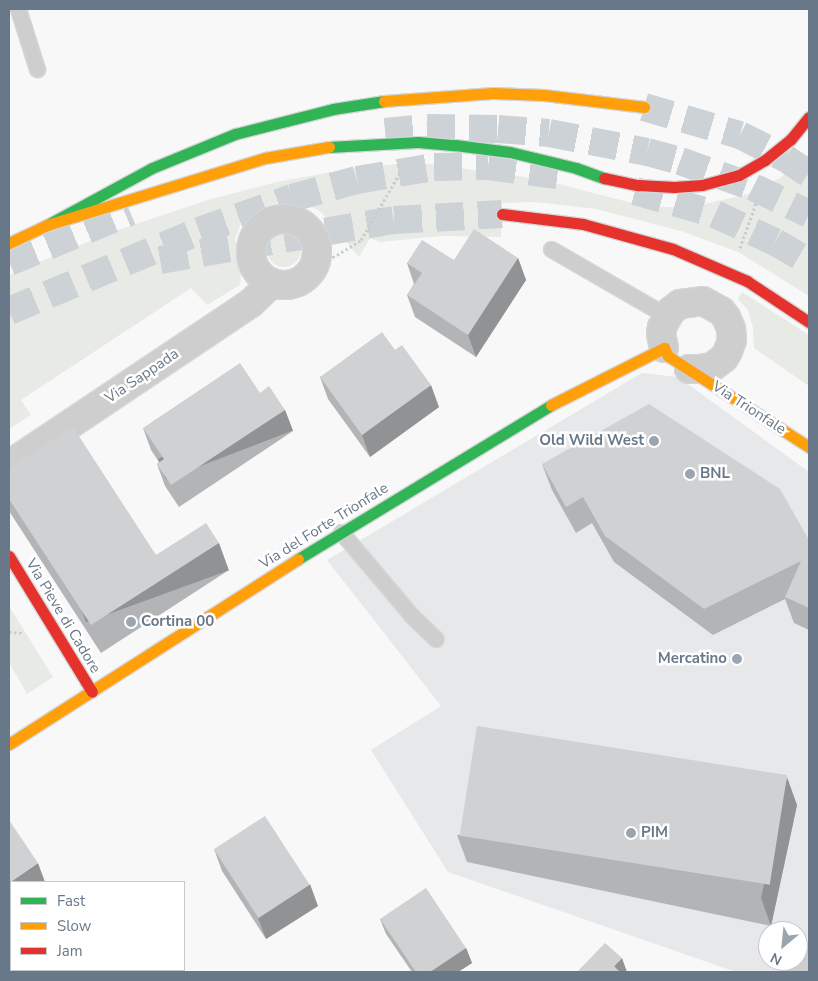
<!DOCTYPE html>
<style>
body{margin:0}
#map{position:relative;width:818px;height:981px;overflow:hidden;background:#f8f8f8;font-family:"Nunito Sans",sans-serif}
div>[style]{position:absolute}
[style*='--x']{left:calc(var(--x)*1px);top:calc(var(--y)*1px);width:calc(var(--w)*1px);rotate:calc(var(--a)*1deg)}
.built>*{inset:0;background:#e7e8e9}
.green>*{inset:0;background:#e7eae5}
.round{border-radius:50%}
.highway-tunnel>*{height:28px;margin-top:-14px;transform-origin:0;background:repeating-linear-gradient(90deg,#cdd2d6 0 28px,transparent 0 42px)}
.path>*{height:3px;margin-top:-1.5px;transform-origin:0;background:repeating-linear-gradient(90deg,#cbcccd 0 2.5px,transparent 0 5px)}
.roads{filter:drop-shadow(1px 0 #d5d6d7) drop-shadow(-1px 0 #d5d6d7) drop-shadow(0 1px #d5d6d7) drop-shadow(0 -1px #d5d6d7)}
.lane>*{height:15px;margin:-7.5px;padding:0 7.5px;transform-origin:7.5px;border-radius:7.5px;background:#cececf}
.street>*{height:28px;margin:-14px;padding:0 14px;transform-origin:14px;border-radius:14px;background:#cececf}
.street>.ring{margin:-14px;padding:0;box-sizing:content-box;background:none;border:28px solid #cececf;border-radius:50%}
.fast>*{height:11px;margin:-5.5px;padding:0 5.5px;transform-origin:5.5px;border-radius:5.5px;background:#30b455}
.slow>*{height:11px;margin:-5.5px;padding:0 5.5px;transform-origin:5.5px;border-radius:5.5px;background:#ff9f0a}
.jam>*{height:11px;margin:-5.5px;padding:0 5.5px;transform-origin:5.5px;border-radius:5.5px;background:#e5322d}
.wall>*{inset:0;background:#b2b4b5}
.shaded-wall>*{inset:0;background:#919293;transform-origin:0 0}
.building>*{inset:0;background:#cfd1d2;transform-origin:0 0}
.dots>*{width:14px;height:14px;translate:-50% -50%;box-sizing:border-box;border:2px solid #fff;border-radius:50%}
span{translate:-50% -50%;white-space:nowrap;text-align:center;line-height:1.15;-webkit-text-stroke:5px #fff;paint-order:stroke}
.street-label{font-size:15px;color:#697888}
.poi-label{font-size:15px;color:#697888;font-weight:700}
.right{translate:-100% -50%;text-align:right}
.left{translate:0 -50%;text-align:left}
.frame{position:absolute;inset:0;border:10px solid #697888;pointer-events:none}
.legend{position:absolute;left:10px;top:881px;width:175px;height:90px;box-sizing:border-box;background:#fff;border:1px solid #c3c9cf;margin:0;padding:6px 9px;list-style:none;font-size:15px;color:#697888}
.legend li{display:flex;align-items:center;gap:10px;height:25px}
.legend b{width:25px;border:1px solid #c3c9cf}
.north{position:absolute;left:758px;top:921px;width:50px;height:50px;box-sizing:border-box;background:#fff;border:1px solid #c3c9cf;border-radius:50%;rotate:208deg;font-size:14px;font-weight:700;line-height:20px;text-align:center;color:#697888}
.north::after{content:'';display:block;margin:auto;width:18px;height:22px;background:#9ba5af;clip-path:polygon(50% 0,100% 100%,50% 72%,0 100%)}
</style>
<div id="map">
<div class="built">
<i style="clip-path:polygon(642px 373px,678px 377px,809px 472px,809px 938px,798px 950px,798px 931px,768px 931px,768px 961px,788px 961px,778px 972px,736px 972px,448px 872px,371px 750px,441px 706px,327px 560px)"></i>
</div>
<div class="green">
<i style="clip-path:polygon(809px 154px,809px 296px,738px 252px,681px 231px,596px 209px,536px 202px,502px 203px,501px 237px,441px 236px,380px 242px,370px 238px,359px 257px,321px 212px,307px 204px,286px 200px,256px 210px,241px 223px,235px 239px,237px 255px,242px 263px,240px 285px,207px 305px,191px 288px,21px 400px,31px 415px,9px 429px,9px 275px,109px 233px,211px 199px,277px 182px,342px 170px,414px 162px,539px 179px,644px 206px,687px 208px,748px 194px,780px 178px)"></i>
<i class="round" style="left:267px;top:233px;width:34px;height:34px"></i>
<i style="clip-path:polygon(742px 292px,809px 335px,809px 386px,754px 348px,753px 328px,748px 310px,738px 299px)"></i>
<i style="clip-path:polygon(9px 606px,53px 677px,27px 694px,9px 662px)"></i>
</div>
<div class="highway-tunnel">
<i style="--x:644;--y:107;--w:100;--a:16.3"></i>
<i style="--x:740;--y:135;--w:51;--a:27.1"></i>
<i style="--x:785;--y:158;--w:29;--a:34"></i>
<i style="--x:385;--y:132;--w:42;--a:-5.4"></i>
<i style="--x:427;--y:128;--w:71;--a:0.8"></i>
<i style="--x:498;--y:129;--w:51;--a:4.5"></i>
<i style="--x:549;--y:133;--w:100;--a:11"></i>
<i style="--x:647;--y:152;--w:34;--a:15"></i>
<i style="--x:680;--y:161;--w:77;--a:19.6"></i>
<i style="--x:753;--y:187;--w:62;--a:25.7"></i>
<i style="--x:635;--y:191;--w:83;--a:16"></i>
<i style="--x:715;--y:214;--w:66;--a:25"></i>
<i style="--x:775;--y:242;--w:39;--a:30"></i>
<i style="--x:160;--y:260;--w:237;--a:-9.7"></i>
<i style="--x:394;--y:220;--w:108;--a:-3.2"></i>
<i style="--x:9;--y:262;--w:131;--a:-22.5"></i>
<i style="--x:9;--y:311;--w:206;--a:-22.8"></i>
<i style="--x:199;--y:231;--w:99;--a:-19.5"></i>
<i style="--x:292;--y:198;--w:67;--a:-15.5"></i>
<i style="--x:357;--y:180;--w:78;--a:-9.6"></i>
<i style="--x:434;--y:167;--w:54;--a:-1.1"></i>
<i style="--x:488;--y:166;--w:77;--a:7.5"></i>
</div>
<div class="path">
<i style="--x:740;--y:248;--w:51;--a:-70.5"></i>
<i style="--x:314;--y:265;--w:25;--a:-23"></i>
<i style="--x:337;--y:255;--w:28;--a:-32"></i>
<i style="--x:361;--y:240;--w:78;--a:-59.8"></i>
<i style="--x:9;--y:632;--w:13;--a:4"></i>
</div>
<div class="roads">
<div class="lane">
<i style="--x:18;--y:9;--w:63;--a:72.4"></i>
<i style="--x:551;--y:249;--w:134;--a:30"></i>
<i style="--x:341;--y:532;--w:110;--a:49.8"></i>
<i style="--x:412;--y:616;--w:33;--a:44"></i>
</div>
<div class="street">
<i class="ring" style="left:251px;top:219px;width:38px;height:38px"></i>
<i style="--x:664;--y:348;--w:14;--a:-102"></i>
<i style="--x:661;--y:334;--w:7;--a:-82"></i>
<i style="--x:662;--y:327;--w:18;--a:-61"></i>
<i style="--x:671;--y:311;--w:11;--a:-38"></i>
<i style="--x:680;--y:304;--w:23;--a:-7"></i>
<i style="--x:703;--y:301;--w:21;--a:29"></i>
<i style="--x:721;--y:311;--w:8;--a:50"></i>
<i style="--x:726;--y:317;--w:13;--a:67"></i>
<i style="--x:731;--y:329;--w:11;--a:85"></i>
<i style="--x:732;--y:340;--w:12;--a:110"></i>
<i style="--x:728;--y:351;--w:8;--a:120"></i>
<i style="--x:724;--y:358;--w:15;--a:143"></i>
<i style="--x:712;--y:367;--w:11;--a:170"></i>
<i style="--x:701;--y:369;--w:12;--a:180"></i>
<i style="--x:9;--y:465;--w:291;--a:-33.8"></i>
<i style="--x:251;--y:303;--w:29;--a:-44"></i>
<i style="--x:796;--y:972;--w:18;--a:-45"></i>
</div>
<div class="fast">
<i style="--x:329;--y:147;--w:89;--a:-3.2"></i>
<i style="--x:418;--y:142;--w:37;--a:5"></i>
<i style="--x:455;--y:145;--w:55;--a:7.3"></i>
<i style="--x:510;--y:152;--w:68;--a:13.6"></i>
<i style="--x:576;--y:168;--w:30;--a:20"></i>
<i style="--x:47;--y:225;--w:119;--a:-28.5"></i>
<i style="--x:152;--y:168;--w:90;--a:-22.3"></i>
<i style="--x:235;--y:134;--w:101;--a:-14.3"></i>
<i style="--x:333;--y:109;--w:52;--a:-8.9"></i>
<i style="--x:298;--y:559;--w:296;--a:-31.3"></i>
</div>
<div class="slow">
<i style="--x:384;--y:101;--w:109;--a:-4.2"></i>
<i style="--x:493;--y:93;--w:51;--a:2.2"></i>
<i style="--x:544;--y:95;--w:101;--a:6.8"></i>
<i style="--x:9;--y:243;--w:42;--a:-25.3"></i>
<i style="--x:47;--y:225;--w:228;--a:-17.1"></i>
<i style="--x:265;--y:158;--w:65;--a:-9.8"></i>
<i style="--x:551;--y:405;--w:127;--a:-26.8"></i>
<i style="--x:664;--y:348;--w:9;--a:63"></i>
<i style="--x:668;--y:356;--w:168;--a:32.8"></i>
<i style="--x:9;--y:744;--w:343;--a:-32.6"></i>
</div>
<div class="jam">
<i style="--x:604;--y:178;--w:35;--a:12"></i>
<i style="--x:638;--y:185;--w:36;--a:3"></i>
<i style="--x:674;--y:187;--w:28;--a:-4"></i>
<i style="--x:702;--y:185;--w:38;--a:-15"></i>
<i style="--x:739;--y:175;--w:30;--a:-30"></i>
<i style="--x:765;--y:160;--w:33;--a:-39"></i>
<i style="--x:791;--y:139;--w:28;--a:-51"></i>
<i style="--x:502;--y:214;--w:82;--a:7"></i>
<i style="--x:583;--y:224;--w:93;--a:15.5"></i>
<i style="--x:673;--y:249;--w:81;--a:23.4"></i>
<i style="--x:747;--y:281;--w:74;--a:33.5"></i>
<i style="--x:9;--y:556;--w:159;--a:58.6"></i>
</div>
</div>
<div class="wall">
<i style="clip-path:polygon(518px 258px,526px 280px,476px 357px,415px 317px,407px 295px,414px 284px,407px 263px)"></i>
<i style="clip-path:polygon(395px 350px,439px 407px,370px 457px,328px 399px,320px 377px)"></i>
<i style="clip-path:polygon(260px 393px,285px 410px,293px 431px,179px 507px,165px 486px,157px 464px,159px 462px,151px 450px,143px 428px)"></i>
<i style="clip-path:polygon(542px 464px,809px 540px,809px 630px,794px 623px,785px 599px,713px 635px,614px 562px,592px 523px,576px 533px,552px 490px)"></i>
<i style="clip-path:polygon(9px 468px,156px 555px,229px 570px,101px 653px,9px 511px)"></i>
<i style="clip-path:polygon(797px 805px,771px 926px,467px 862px,457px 835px)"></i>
<i style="clip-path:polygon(214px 849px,318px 906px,266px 939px,222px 871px)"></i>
<i style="clip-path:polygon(380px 919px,466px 948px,472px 963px,458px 972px,412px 972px,386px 934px)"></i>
</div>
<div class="shaded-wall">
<i style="clip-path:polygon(518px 258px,526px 280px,476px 357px,468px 335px)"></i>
<i style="clip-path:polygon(431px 385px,439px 407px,370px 457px,362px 435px)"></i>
<i style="left:285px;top:410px;width:22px;height:136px;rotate:69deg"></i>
<i style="left:219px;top:543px;width:29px;height:152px;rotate:70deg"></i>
<i style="clip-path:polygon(787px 777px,797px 805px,771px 926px,761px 898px)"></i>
<i style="clip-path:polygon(38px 863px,45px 882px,11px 882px,11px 909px,9px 910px,9px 883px)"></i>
<i style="clip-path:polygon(310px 884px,318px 906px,266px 939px,258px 918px)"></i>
<i style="clip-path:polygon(466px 948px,472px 963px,458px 972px,430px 972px)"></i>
<i style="clip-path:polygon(622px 958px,627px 972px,616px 972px,614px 966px)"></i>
</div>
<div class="building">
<i style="clip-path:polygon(474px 229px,518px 258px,468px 335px,407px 295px,422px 273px,407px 263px,422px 240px,454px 260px)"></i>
<i style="clip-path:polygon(382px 332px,395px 350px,402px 345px,431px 385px,362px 435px,320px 377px)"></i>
<i style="clip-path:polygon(240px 363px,260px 393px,269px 386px,285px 410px,171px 485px,157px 464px,164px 459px,143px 428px)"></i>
<i style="clip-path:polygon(649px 404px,780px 489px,809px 540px,809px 608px,785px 597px,801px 561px,704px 609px,605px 536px,583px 497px,566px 507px,542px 464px)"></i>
<i style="clip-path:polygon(73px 427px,156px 555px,206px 523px,219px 543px,91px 625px,9px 499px,9px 468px)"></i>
<i style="left:477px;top:726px;width:314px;height:111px;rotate:9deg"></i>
<i style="left:265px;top:816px;width:82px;height:61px;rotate:57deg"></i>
<i style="clip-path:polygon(9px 820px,38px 863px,9px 883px)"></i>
<i style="clip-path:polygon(426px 888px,466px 948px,430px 972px,416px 972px,380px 919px)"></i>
<i style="clip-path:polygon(605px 943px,622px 958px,614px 966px,620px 972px,577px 972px)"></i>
<i style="clip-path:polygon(69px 970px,102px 970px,104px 972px,65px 972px)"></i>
</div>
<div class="dots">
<i style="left:654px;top:441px;background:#9ba5af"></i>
<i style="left:690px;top:474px;background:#9ba5af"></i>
<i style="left:131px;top:622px;background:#9ba5af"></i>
<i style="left:737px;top:659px;background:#9ba5af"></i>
<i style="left:631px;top:833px;background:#9ba5af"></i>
</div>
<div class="street-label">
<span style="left:142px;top:376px;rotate:-34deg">Via Sappada</span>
<span style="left:749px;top:408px;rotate:33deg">Via Trionfale</span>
<span style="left:324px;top:526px;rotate:-32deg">Via del Forte Trionfale</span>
<span style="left:63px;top:616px;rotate:59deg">Via Pieve di Cadore</span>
</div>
<div class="poi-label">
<span class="right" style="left:644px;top:441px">Old Wild West</span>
<span class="left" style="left:700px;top:474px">BNL</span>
<span class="left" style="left:141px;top:622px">Cortina 00</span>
<span class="right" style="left:727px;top:659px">Mercatino</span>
<span class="left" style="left:641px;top:833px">PIM</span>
</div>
<div class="frame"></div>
<ul class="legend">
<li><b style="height:6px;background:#30b455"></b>Fast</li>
<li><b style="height:6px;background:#ff9f0a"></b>Slow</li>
<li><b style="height:6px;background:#e5322d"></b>Jam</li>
</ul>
<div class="north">N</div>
</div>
